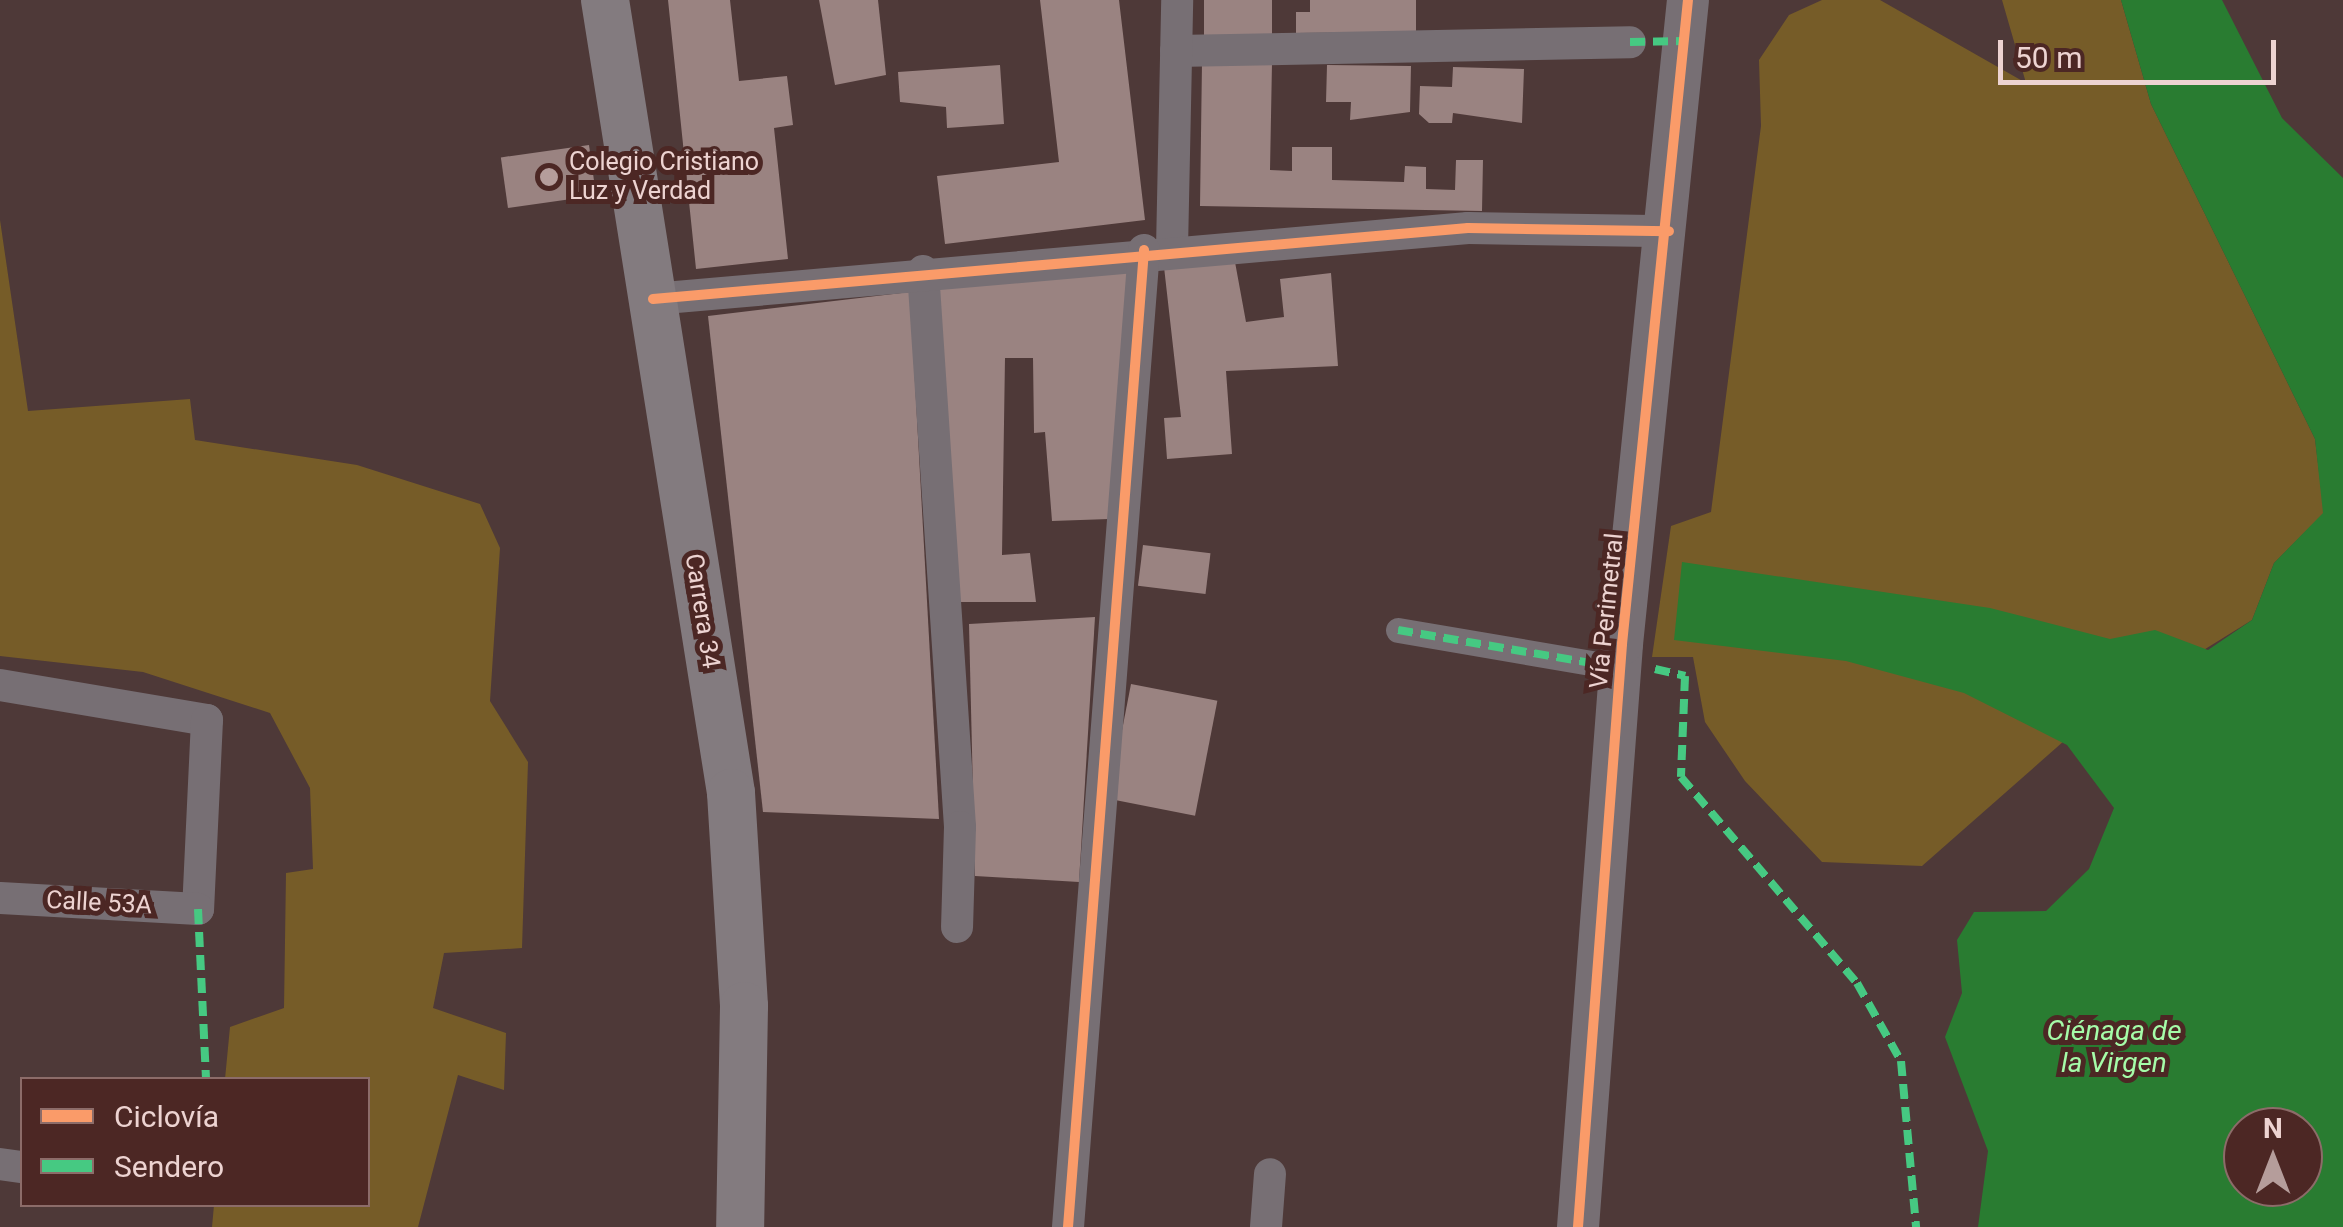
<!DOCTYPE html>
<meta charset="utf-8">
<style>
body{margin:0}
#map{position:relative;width:2343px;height:1227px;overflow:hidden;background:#4e3938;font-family:Roboto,sans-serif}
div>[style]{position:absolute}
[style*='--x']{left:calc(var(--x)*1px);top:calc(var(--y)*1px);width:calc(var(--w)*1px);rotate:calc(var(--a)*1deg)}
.green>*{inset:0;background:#765c28}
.water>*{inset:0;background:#297c31}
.building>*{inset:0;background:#9a8381;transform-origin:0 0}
.pedestrian>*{height:25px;margin:-12.5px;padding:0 12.5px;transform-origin:12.5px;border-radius:12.5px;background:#776f74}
.minor>*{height:32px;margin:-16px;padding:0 16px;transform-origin:16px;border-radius:16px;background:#776f74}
.tertiary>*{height:42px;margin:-21px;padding:0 21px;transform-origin:21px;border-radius:21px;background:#776f74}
.secondary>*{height:48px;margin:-24px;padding:0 24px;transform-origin:24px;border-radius:24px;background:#837b7f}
.quiet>*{height:8px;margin-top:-4px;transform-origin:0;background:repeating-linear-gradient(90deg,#46c982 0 15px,transparent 0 23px)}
.cycleway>*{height:10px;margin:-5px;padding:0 5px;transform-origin:5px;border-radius:5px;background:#fa9b69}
.dots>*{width:28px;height:28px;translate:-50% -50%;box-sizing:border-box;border:5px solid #4c2724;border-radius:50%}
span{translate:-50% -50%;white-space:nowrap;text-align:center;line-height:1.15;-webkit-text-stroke:10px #4c2724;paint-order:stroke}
.poi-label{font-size:25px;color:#edd3d1}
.left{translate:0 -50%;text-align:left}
.street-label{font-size:25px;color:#edd3d1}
.water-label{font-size:28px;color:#a5fca8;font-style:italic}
.legend{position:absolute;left:20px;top:1077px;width:350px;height:130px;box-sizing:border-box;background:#4c2724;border:2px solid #8c6c69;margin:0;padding:12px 18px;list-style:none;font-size:30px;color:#edd3d1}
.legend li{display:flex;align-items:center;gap:20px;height:50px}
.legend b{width:50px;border:2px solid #8c6c69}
.north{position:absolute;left:2223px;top:1107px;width:100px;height:100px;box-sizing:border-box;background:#4c2724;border:2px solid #8c6c69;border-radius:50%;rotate:0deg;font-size:28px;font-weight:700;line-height:40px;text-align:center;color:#edd3d1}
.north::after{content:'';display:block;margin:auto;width:35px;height:45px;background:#b59d9b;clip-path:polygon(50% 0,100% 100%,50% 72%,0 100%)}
.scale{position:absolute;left:1998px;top:40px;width:278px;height:45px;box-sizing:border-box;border:5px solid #edd3d1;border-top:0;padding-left:12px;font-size:30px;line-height:35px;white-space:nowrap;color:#edd3d1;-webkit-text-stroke:8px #4c2724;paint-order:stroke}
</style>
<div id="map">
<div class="green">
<i style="clip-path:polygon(1822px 0,1880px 0,2026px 83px,2002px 0,2121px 0,2151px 104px,2315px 439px,2324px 513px,2274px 563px,2252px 620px,2081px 726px,1922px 866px,1822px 862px,1745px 781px,1705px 722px,1693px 657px,1652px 657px,1671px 526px,1711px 512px,1761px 126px,1759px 60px,1789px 15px)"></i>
<i style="clip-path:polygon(0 220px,28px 411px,190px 399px,195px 440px,357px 465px,480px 504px,500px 548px,490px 701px,528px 762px,522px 948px,444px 953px,433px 1008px,506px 1033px,504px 1090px,458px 1075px,418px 1227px,212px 1227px,214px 1205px,368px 1204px,368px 1080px,225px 1079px,230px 1027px,284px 1008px,286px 873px,313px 869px,310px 788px,270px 713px,143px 672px,0 656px)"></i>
</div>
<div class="water">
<i style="clip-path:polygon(evenodd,2121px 0,2222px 0,2282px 118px,2343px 178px,2343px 1227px,1978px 1227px,1988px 1151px,1945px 1037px,1962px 993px,1957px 940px,1974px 912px,2046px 911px,2089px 869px,2114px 808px,2067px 745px,1964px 693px,1846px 661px,1674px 640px,1682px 562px,1990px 608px,2110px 639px,2155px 630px,2208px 650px,2252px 620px,2274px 563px,2323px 513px,2315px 439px,2151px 104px,2121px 0,2243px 1127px,2303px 1127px,2303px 1187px,2243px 1187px,2243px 1127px)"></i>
</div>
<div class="building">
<i style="clip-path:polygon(668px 0,730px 0,739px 81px,787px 76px,793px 125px,774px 128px,788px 259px,696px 269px)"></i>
<i style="clip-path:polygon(819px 0,878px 0,886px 75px,835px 85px)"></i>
<i style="clip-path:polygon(1040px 0,1119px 0,1145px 220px,945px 244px,937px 176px,1059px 162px)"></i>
<i style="left:1204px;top:0;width:68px;height:43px"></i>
<i style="clip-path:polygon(1310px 0,1416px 0,1416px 32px,1296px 33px,1296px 12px,1310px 12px)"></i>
<i style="clip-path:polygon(1202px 62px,1272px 63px,1270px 170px,1292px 171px,1292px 147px,1332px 147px,1332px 180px,1404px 182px,1405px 166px,1426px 167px,1426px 189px,1455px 190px,1456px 160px,1483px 160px,1482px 211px,1200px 206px)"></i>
<i style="clip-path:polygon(1000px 65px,1004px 124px,947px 128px,946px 107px,900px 102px,898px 72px)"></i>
<i style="clip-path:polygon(1327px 65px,1411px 66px,1410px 112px,1350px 120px,1351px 102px,1326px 102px)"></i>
<i style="clip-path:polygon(1453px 67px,1524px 69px,1522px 123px,1453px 113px,1452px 123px,1429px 123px,1419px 114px,1420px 86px,1452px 87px)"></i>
<i style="left:589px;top:145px;width:51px;height:89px;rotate:82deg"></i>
<i style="clip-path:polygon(1235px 262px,1246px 322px,1284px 317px,1280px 279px,1331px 273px,1338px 366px,1226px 371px,1232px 454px,1167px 459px,1164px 418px,1181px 417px,1164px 267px)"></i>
<i style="clip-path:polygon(1130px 270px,1109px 519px,1052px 521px,1045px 432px,1034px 433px,1033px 358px,1005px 358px,1002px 555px,1030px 553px,1036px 602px,951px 602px,939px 286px)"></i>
<i style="clip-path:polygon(910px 292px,939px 819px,763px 812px,708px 316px)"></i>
<i style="left:1143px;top:545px;width:68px;height:41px;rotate:7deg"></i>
<i style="clip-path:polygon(1095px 617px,1079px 882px,975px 876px,969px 624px)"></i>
<i style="left:1131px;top:684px;width:88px;height:117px;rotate:11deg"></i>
</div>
<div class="pedestrian">
<i style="--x:1398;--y:630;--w:201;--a:9.7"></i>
</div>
<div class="minor">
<i style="--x:1176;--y:51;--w:454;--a:-1.1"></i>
<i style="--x:1172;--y:249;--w:249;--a:-88.8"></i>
<i style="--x:923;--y:271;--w:557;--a:86.19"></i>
<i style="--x:960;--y:827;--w:100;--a:91.7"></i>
<i style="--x:653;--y:299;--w:818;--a:-4.98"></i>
<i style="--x:1468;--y:228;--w:201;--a:0.9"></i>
<i style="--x:0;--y:685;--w:210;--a:9.6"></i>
<i style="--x:207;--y:720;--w:189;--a:92.7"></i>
<i style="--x:198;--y:909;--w:198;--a:-176.8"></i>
<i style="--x:0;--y:1164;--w:22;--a:8"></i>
<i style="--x:1068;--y:1227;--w:980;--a:-85.55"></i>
<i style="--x:1266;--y:1227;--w:53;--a:-85.7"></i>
</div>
<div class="tertiary">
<i style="--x:1578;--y:1227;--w:585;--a:-85.68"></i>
<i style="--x:1622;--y:644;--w:647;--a:-84.15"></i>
</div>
<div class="secondary">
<i style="--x:605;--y:0;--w:803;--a:80.97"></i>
<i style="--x:731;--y:793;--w:213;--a:86.5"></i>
<i style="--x:744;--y:1006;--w:221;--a:91"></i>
</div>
<div class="quiet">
<i style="--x:1630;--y:42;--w:55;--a:-1"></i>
<i style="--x:1398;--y:630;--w:201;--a:9.7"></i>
<i style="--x:1655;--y:669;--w:31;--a:13"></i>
<i style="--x:1685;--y:676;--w:101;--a:92.3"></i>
<i style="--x:1681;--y:777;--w:271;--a:49.5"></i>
<i style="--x:1857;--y:983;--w:90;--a:60.6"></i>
<i style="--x:1901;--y:1061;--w:167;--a:84.8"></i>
<i style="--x:198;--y:909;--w:171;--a:87.3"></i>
</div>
<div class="cycleway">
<i style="--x:653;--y:299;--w:818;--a:-4.98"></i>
<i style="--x:1468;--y:228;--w:201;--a:0.9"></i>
<i style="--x:1068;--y:1227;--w:980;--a:-85.55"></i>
<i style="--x:1578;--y:1227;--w:585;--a:-85.68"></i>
<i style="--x:1622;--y:644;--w:647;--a:-84.15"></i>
</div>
<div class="dots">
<i style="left:549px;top:177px;background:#b59d9b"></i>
</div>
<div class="poi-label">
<span class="left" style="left:569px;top:177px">Colegio Cristiano<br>Luz y Verdad</span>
</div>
<div class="street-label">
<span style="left:702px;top:611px;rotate:81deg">Carrera 34</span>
<span style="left:1607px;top:611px;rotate:-84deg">Vía Perimetral</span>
<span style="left:99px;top:903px;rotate:3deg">Calle 53A</span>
</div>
<div class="water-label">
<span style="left:2114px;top:1047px">Ciénaga de<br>la Virgen</span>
</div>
<ul class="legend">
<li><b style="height:12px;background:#fa9b69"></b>Ciclovía</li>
<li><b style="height:12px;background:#46c982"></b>Sendero</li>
</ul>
<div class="north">N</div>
<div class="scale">50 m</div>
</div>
